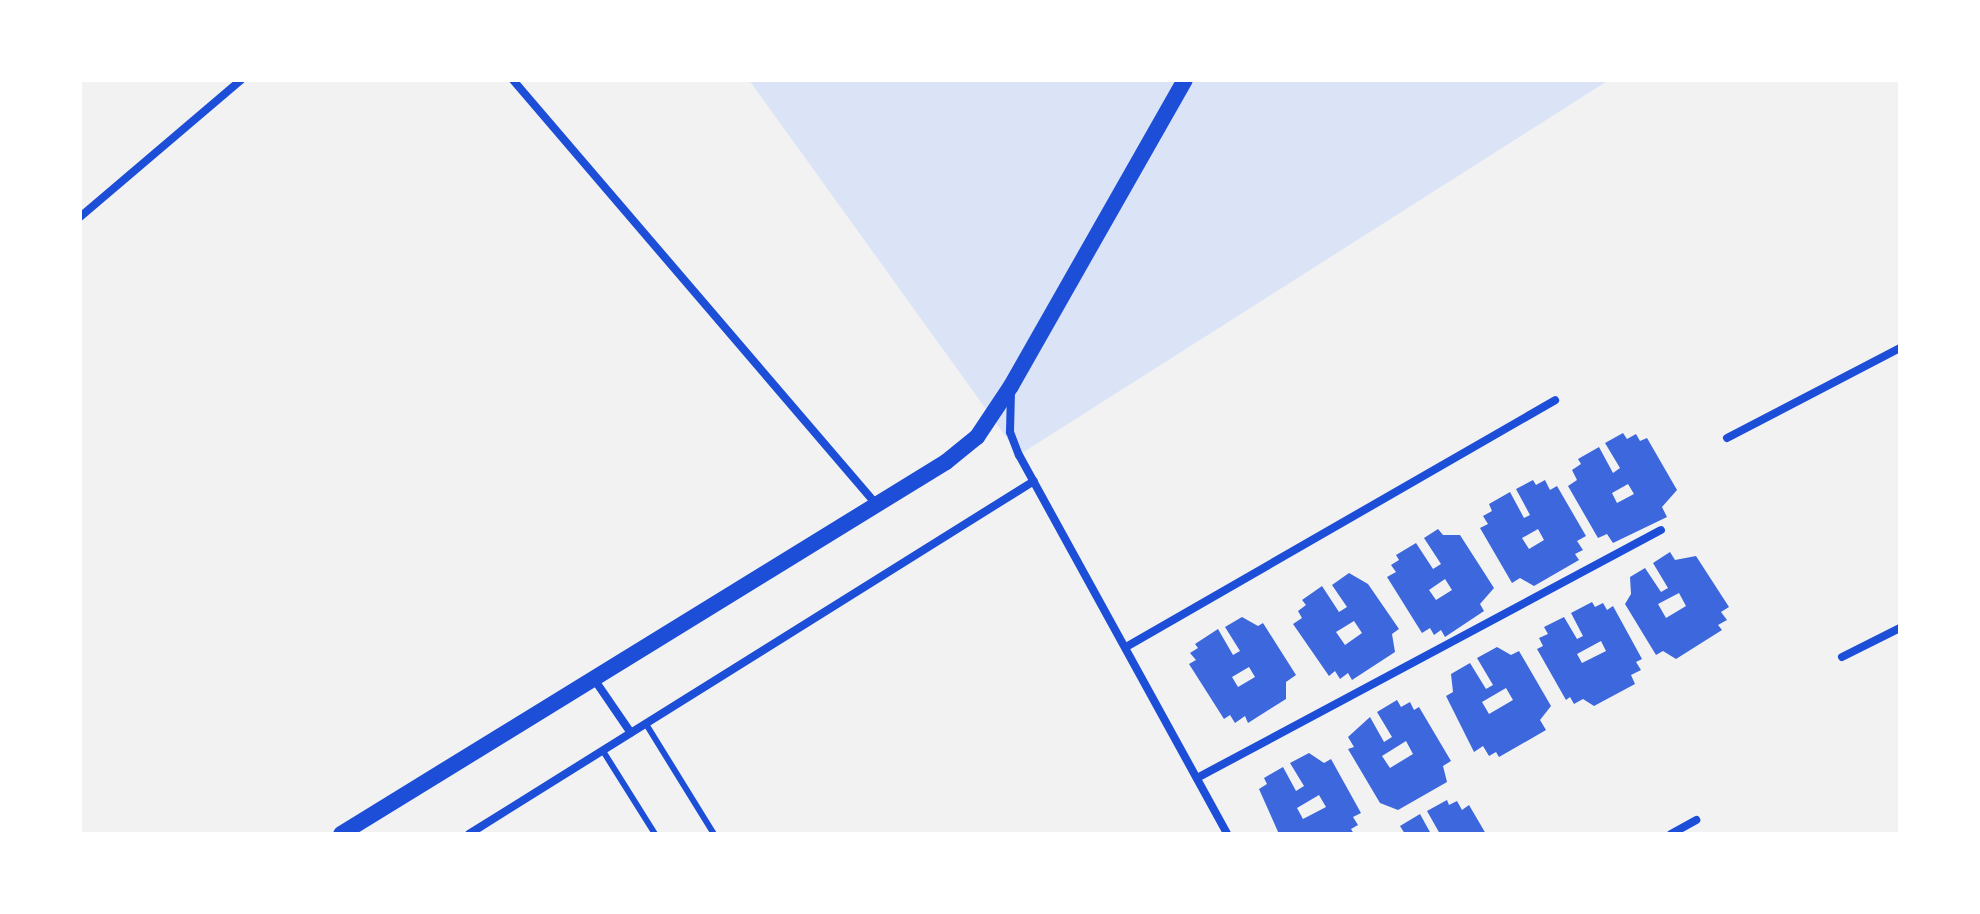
<!DOCTYPE html>
<style>
body{margin:0}
#map{position:relative;width:1980px;height:914px;overflow:hidden;background:#f2f2f2;font-family:"Work Sans",sans-serif}
div>[style]{position:absolute}
[style*='--x']{left:calc(var(--x)*1px);top:calc(var(--y)*1px);width:calc(var(--w)*1px);rotate:calc(var(--a)*1deg)}
.green>*{inset:0;background:#dbe4f7}
.building>*{inset:0;background:#3d67dc}
.service>*{height:6px;margin:-3px;padding:0 3px;transform-origin:3px;border-radius:3px;background:#1d4ed8}
.minor>*{height:8px;margin:-4px;padding:0 4px;transform-origin:4px;border-radius:4px;background:#1d4ed8}
.secondary>*{height:16px;margin:-8px;padding:0 8px;transform-origin:8px;border-radius:8px;background:#1d4ed8}
span{translate:-50% -50%;white-space:nowrap;text-align:center;line-height:1.15;-webkit-text-stroke:8px #fff;paint-order:stroke}
.frame{position:absolute;inset:0;border:82px solid #fff;pointer-events:none}
</style>
<div id="map">
<div class="green">
<i style="clip-path:polygon(749px 80px,1609px 80px,1019px 455px)"></i>
</div>
<div class="building">
<i style="clip-path:polygon(evenodd,1623px 433px,1627px 439px,1636px 434px,1640px 441px,1647px 438px,1677px 490px,1662px 507px,1667px 517px,1613px 543px,1607px 534px,1598px 538px,1568px 486px,1577px 480px,1572px 470px,1581px 464px,1578px 459px,1599px 447px,1613px 473px,1620px 468px,1605px 443px,1623px 433px,1628px 484px,1634px 494px,1617px 503px,1612px 493px,1628px 484px)"></i>
<i style="clip-path:polygon(evenodd,1533px 480px,1536px 485px,1545px 480px,1550px 490px,1557px 486px,1586px 536px,1577px 541px,1583px 550px,1575px 554px,1579px 560px,1534px 586px,1520px 578px,1512px 583px,1480px 528px,1488px 524px,1483px 516px,1492px 511px,1489px 504px,1510px 492px,1524px 518px,1530px 515px,1516px 489px,1533px 480px,1538px 529px,1544px 540px,1529px 549px,1522px 538px,1538px 529px)"></i>
<i style="clip-path:polygon(evenodd,1438px 529px,1443px 535px,1460px 535px,1494px 588px,1480px 604px,1484px 611px,1445px 637px,1441px 630px,1434px 635px,1430px 628px,1422px 633px,1387px 577px,1396px 572px,1391px 565px,1399px 560px,1396px 555px,1416px 543px,1433px 569px,1441px 564px,1424px 538px,1438px 529px,1445px 579px,1452px 590px,1436px 600px,1429px 590px,1445px 579px)"></i>
<i style="clip-path:polygon(evenodd,1670px 552px,1675px 560px,1696px 556px,1729px 607px,1721px 612px,1727px 620px,1718px 625px,1722px 630px,1676px 659px,1663px 651px,1656px 655px,1625px 604px,1631px 594px,1630px 577px,1645px 568px,1661px 592px,1668px 588px,1653px 563px,1670px 552px,1679px 593px,1686px 606px,1666px 618px,1658px 604px,1679px 593px)"></i>
<i style="clip-path:polygon(evenodd,1349px 573px,1368px 584px,1399px 629px,1392px 634px,1395px 652px,1352px 680px,1348px 673px,1340px 679px,1335px 671px,1329px 676px,1293px 624px,1302px 618px,1298px 611px,1306px 605px,1302px 600px,1322px 586px,1339px 612px,1347px 607px,1332px 585px,1349px 573px,1354px 621px,1362px 633px,1345px 645px,1336px 632px,1354px 621px)"></i>
<i style="clip-path:polygon(evenodd,1592px 602px,1595px 607px,1603px 603px,1607px 610px,1613px 606px,1642px 659px,1636px 662px,1641px 670px,1631px 675px,1635px 684px,1594px 706px,1583px 699px,1574px 704px,1570px 697px,1566px 700px,1537px 649px,1543px 646px,1539px 638px,1548px 634px,1544px 627px,1564px 617px,1577px 639px,1583px 636px,1571px 613px,1592px 602px,1601px 641px,1606px 651px,1582px 663px,1577px 654px,1601px 641px)"></i>
<i style="clip-path:polygon(evenodd,1242px 617px,1258px 626px,1263px 623px,1296px 675px,1286px 682px,1286px 699px,1248px 723px,1245px 716px,1235px 723px,1230px 715px,1224px 719px,1189px 664px,1196px 660px,1190px 653px,1198px 648px,1195px 644px,1218px 629px,1233px 655px,1240px 651px,1225px 627px,1242px 617px,1249px 667px,1255px 677px,1238px 687px,1232px 677px,1249px 667px)"></i>
<i style="clip-path:polygon(evenodd,1497px 647px,1511px 655px,1519px 651px,1551px 706px,1540px 720px,1546px 730px,1499px 757px,1496px 752px,1489px 756px,1483px 746px,1474px 752px,1446px 696px,1453px 692px,1451px 674px,1470px 663px,1486px 689px,1493px 685px,1477px 658px,1497px 647px,1506px 688px,1513px 700px,1489px 714px,1482px 702px,1506px 688px)"></i>
<i style="clip-path:polygon(evenodd,1397px 700px,1401px 707px,1410px 702px,1414px 710px,1419px 707px,1451px 761px,1443px 766px,1447px 782px,1398px 810px,1380px 803px,1348px 749px,1354px 747px,1348px 737px,1370px 717px,1384px 742px,1392px 737px,1377px 712px,1397px 700px,1406px 741px,1413px 754px,1390px 768px,1382px 756px,1406px 741px)"></i>
<i style="clip-path:polygon(evenodd,1309px 753px,1324px 763px,1331px 759px,1361px 813px,1353px 817px,1358px 825px,1351px 829px,1354px 834px,1279px 834px,1259px 789px,1267px 784px,1264px 778px,1283px 767px,1296px 791px,1304px 786px,1290px 763px,1309px 753px,1319px 795px,1326px 807px,1303px 819px,1297px 808px,1319px 795px)"></i>
<i style="clip-path:polygon(1447px 800px,1449px 805px,1457px 801px,1462px 810px,1469px 805px,1486px 834px,1440px 834px,1427px 811px)"></i>
<i style="clip-path:polygon(1420px 814px,1431px 834px,1405px 834px,1400px 826px)"></i>
</div>
<div class="service">
<i style="--x:646;--y:724;--w:129;--a:58.3"></i>
<i style="--x:603;--y:751;--w:98;--a:57.9"></i>
</div>
<div class="minor">
<i style="--x:513;--y:80;--w:558;--a:49.43"></i>
<i style="--x:80;--y:217;--w:211;--a:-40.4"></i>
<i style="--x:1011;--y:391;--w:41;--a:91.4"></i>
<i style="--x:1010;--y:432;--w:25;--a:69"></i>
<i style="--x:1019;--y:455;--w:432;--a:61.2"></i>
<i style="--x:1727;--y:438;--w:195;--a:-27.5"></i>
<i style="--x:1126;--y:647;--w:495;--a:-29.9"></i>
<i style="--x:1842;--y:657;--w:65;--a:-26.6"></i>
<i style="--x:594;--y:679;--w:65;--a:55.6"></i>
<i style="--x:1197;--y:778;--w:526;--a:-28.12"></i>
<i style="--x:469;--y:834;--w:666;--a:-32"></i>
<i style="--x:1671;--y:834;--w:29;--a:-29"></i>
</div>
<div class="secondary">
<i style="--x:341;--y:834;--w:710;--a:-31.59"></i>
<i style="--x:946;--y:462;--w:40;--a:-39"></i>
<i style="--x:977;--y:437;--w:61;--a:-56.3"></i>
<i style="--x:1011;--y:386;--w:352;--a:-60.4"></i>
</div>
<div class="frame"></div>
</div>
